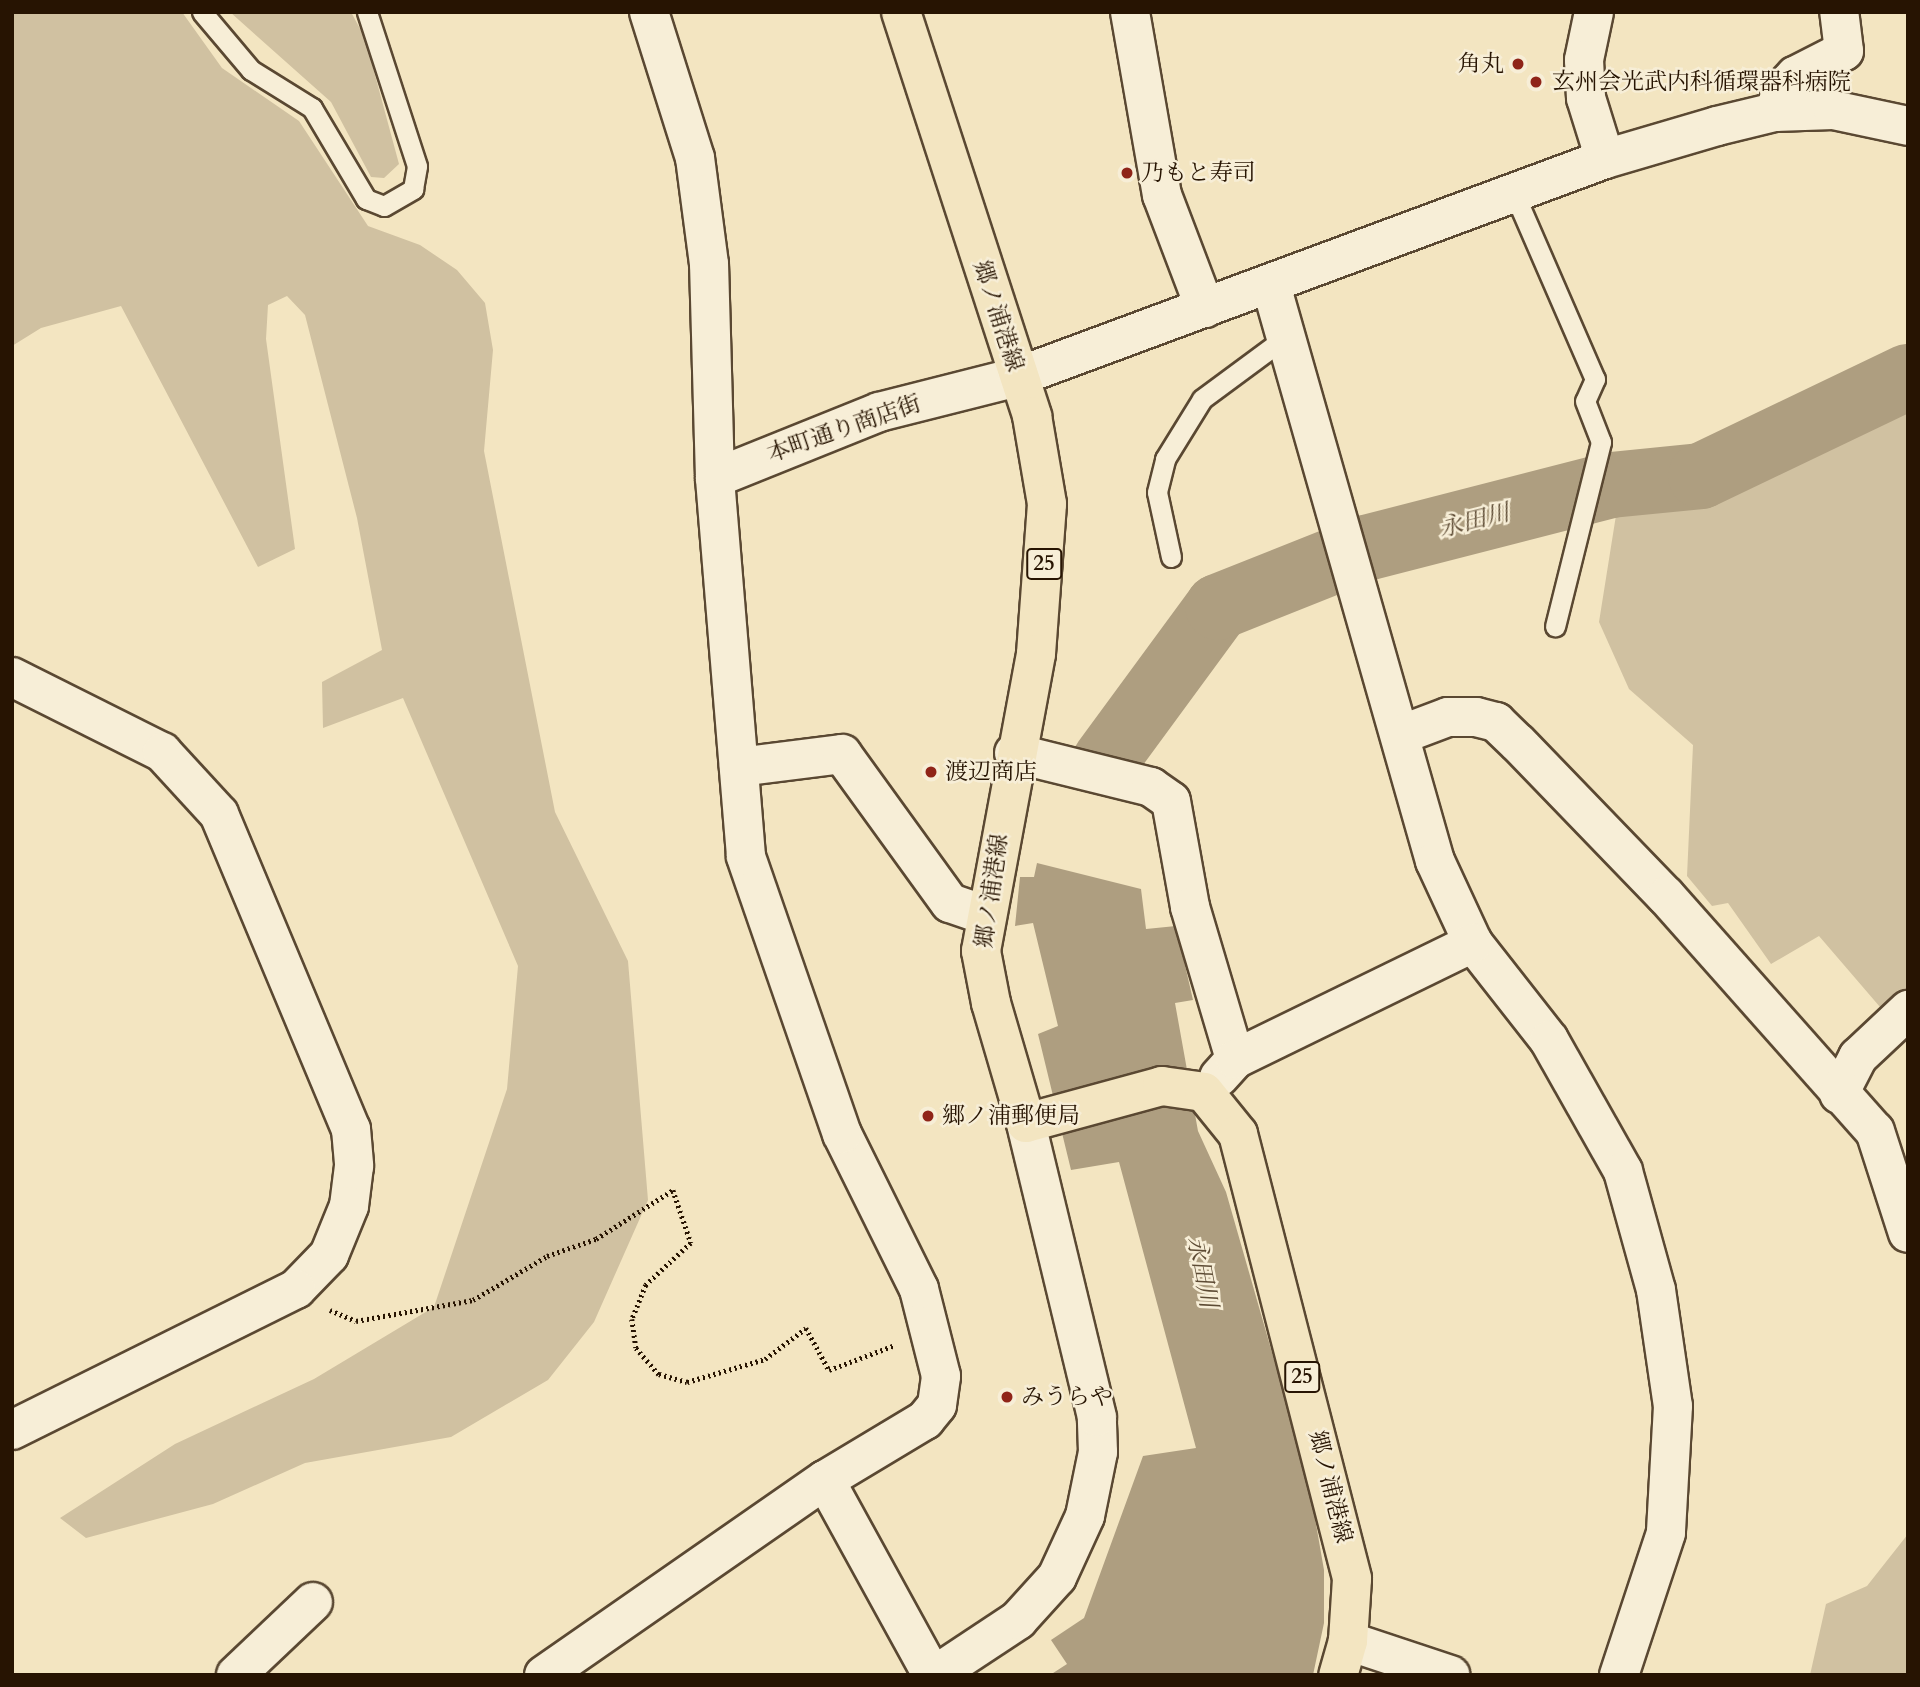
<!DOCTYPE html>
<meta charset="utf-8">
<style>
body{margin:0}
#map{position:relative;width:1920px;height:1687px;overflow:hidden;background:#f3e5c1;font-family:Cardo,"Noto Serif JP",serif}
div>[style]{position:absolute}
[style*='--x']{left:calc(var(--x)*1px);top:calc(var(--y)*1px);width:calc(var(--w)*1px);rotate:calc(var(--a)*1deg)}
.green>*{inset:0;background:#d0c1a1}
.water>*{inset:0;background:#ae9e80}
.river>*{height:66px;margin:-33px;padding:0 33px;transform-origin:33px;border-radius:33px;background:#ae9e80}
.path>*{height:4.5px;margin-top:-2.25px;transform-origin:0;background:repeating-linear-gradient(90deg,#271402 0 2px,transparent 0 5.5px)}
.roads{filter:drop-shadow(2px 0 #5a4832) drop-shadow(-2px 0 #5a4832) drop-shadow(0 2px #5a4832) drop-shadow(0 -2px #5a4832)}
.lane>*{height:19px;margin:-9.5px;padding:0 9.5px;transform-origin:9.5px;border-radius:9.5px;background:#f7eed7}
.street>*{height:38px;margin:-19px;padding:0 19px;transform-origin:19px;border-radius:19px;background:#f7eed7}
.secondary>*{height:38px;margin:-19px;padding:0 19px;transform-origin:19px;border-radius:19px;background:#f7eed7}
.primary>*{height:38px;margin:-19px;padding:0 19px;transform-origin:19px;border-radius:19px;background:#f3e5c1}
.dots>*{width:19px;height:19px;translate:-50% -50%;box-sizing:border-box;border:4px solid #f7eed7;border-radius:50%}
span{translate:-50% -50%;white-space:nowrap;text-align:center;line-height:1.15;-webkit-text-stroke:5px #f7eed7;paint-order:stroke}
.shield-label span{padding:2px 5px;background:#f7eed7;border:2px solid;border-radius:5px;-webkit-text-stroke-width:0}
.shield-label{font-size:21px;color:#271402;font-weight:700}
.poi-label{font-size:23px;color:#271402}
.right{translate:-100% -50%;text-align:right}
.left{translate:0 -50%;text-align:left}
.street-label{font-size:23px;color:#271402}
.water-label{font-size:24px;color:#5d4b34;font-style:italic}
.frame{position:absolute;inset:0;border:14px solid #271402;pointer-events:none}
</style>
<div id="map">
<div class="green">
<i style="clip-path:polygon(12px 12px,182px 12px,222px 68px,299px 121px,368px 226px,420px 245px,457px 270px,485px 303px,493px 350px,484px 451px,555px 812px,628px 961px,648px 1200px,594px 1322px,548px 1380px,451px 1437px,305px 1463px,213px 1504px,86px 1538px,60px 1518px,175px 1444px,314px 1379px,434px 1307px,507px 1089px,518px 966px,403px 698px,323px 728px,322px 682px,382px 650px,357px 518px,305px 315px,287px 296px,268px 305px,266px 339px,295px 549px,258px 567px,121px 306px,41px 328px,12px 346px)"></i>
<i style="clip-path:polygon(230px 12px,351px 12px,365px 38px,399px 164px,384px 178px,371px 177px,331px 102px)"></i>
<i style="clip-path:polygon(1908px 390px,1908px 988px,1880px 1007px,1819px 936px,1771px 964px,1728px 903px,1712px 906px,1687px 876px,1693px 745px,1629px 689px,1599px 622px,1617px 509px,1788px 455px)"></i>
<i style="clip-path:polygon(1908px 1534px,1908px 1675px,1810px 1675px,1826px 1604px,1867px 1586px)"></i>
</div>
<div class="water">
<i style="clip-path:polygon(1037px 863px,1141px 889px,1146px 929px,1176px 926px,1193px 1000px,1175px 1003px,1198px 1131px,1226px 1192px,1308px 1478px,1324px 1570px,1324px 1623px,1313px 1675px,1050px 1675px,1067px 1664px,1051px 1640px,1084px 1618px,1143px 1456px,1196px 1448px,1119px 1162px,1071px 1170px,1038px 1034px,1058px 1026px,1033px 923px,1015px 926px,1020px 877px,1034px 877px)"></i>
</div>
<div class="river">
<i style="--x:1105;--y:761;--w:191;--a:-53.7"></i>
<i style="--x:1218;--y:607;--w:159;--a:-21.7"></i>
<i style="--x:1366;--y:548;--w:253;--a:-14.4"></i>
<i style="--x:1611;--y:485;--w:90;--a:-5.7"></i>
<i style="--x:1701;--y:476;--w:229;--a:-25.6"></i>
</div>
<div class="path">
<i style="--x:330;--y:1310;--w:28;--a:23"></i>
<i style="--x:356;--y:1321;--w:119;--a:-10.2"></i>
<i style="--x:473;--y:1300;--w:86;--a:-30.7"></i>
<i style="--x:547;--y:1256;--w:52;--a:-19.1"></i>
<i style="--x:596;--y:1239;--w:91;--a:-32.5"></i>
<i style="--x:673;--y:1190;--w:56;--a:71.2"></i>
<i style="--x:691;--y:1243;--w:62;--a:137"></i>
<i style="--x:646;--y:1285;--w:37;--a:112"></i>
<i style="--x:632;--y:1319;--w:29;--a:82"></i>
<i style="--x:636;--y:1348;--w:35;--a:49"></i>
<i style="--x:659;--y:1374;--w:29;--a:16"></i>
<i style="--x:687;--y:1382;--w:81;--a:-16.4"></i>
<i style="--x:765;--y:1359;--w:51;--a:-37.1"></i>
<i style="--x:806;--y:1328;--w:48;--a:61.3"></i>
<i style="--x:829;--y:1370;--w:71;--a:-20.7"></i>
</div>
<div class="roads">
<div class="lane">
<i style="--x:202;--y:12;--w:76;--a:49.8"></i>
<i style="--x:251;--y:70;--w:72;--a:31.9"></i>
<i style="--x:312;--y:108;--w:106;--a:59.3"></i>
<i style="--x:366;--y:199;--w:19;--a:21"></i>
<i style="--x:384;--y:206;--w:34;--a:-30"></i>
<i style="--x:413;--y:189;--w:23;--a:-80"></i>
<i style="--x:417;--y:166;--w:162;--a:-108"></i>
<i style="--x:1514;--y:193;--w:203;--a:66.5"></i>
<i style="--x:1595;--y:379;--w:24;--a:114"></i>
<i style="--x:1585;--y:401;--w:44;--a:68.7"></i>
<i style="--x:1601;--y:442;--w:190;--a:104"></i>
<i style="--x:1171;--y:557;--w:66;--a:-102.2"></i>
<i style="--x:1157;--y:492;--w:34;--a:-76"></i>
<i style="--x:1165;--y:459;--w:70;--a:-58.3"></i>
<i style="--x:1202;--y:399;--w:106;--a:-36.5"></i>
</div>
<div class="street">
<i style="--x:1130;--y:12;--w:186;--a:80.1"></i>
<i style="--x:1162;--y:195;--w:121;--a:69.2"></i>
<i style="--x:1594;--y:12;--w:49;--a:101.8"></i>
<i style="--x:1584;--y:60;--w:38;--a:87"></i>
<i style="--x:1586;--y:98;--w:64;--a:72.7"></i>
<i style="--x:1775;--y:112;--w:22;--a:-74"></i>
<i style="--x:1781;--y:91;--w:21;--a:-47"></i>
<i style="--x:1795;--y:76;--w:55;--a:-27"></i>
<i style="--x:1844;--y:51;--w:39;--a:-97"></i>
<i style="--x:1271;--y:285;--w:599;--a:74.11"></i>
<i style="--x:1435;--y:861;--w:90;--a:65.1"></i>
<i style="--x:1473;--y:943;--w:123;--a:51.9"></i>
<i style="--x:1549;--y:1040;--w:150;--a:60.5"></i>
<i style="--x:1623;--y:1171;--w:123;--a:74.5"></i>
<i style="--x:1656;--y:1290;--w:117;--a:81.7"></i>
<i style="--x:1673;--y:1406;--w:127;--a:93.2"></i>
<i style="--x:1666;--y:1533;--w:150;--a:108.3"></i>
<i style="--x:715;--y:478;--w:177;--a:-21.9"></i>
<i style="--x:879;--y:412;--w:142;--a:-14.2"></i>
<i style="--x:12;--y:677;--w:168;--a:26.6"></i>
<i style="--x:162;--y:752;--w:84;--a:47.4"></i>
<i style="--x:219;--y:814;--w:342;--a:67.3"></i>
<i style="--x:351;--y:1129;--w:37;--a:85"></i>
<i style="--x:354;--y:1166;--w:40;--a:97.1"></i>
<i style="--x:349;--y:1206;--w:53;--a:112.2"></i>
<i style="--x:329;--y:1255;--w:47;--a:134.1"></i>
<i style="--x:296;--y:1289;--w:317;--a:153.6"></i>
<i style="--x:1400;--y:735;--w:51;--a:-20.6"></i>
<i style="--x:1448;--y:717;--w:28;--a:0"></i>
<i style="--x:1476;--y:717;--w:21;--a:14"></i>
<i style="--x:1496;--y:722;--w:30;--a:44"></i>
<i style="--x:1518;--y:743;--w:213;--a:46"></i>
<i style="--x:1666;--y:896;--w:314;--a:48.4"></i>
<i style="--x:1875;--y:1131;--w:107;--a:72.1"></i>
<i style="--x:1014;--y:753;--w:141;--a:13.9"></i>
<i style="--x:1151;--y:787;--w:24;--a:35"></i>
<i style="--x:1171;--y:801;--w:108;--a:79.8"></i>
<i style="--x:1190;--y:907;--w:159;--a:73.5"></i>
<i style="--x:739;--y:767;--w:104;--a:-7.2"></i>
<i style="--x:842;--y:754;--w:184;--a:54.1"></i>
<i style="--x:950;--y:903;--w:37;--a:19"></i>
<i style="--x:1219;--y:1077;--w:24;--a:-48"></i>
<i style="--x:1235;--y:1059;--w:265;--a:-26"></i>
<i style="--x:1839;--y:1094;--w:42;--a:-62.8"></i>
<i style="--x:1858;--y:1057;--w:69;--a:-43.2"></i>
<i style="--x:825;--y:1480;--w:222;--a:61.2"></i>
<i style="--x:1348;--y:1641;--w:108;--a:18.4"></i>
<i style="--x:236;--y:1675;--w:106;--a:-43.5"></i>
<i style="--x:544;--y:1675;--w:342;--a:-34.8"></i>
<i style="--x:825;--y:1480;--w:117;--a:-31"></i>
<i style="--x:925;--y:1420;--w:19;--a:-51"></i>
<i style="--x:937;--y:1405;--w:29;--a:-82"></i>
<i style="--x:941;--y:1376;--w:90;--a:-104.2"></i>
<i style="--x:919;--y:1289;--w:173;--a:-116.4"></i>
<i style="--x:842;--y:1134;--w:294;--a:-109.1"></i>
<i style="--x:746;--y:856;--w:379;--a:-94.7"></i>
<i style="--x:715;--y:478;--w:214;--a:-91.6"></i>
<i style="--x:709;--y:264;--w:107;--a:-97.5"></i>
<i style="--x:695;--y:158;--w:153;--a:-107.5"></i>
</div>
<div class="secondary">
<i style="--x:1017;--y:377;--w:627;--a:-20.34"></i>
<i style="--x:1605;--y:159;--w:117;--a:-16.4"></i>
<i style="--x:1717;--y:126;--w:60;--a:-13.6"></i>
<i style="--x:1775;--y:112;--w:58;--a:-2"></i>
<i style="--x:1833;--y:110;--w:77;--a:12"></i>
<i style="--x:935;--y:1675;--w:100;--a:-33.5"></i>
<i style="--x:1018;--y:1620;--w:58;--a:-47.8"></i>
<i style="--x:1057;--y:1577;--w:67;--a:-65.3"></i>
<i style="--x:1085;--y:1516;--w:65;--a:-78.5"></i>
<i style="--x:1098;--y:1452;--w:35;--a:-92"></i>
<i style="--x:1097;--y:1417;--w:302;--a:-103.6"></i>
</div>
<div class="primary">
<i style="--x:901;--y:12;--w:425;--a:72"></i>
<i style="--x:1032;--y:416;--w:89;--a:80.3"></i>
<i style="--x:1047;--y:504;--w:150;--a:94.2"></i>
<i style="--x:1036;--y:654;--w:302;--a:100.5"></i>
<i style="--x:981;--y:951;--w:53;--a:79.1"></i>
<i style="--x:991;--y:1003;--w:125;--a:73.7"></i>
<i style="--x:1026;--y:1123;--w:141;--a:-15.2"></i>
<i style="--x:1162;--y:1086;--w:42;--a:8.1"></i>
<i style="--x:1204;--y:1092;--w:54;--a:51"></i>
<i style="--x:1238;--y:1134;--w:459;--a:75.6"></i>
<i style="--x:1352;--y:1579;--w:62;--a:93.7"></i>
<i style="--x:1348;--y:1641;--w:35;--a:106"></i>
</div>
</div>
<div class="dots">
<i style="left:1518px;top:64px;background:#8f2418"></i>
<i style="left:1536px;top:82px;background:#8f2418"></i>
<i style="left:1127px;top:173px;background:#8f2418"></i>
<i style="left:931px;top:772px;background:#8f2418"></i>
<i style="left:928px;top:1116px;background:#8f2418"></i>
<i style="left:1007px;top:1397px;background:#8f2418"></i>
</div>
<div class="shield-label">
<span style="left:1044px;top:564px">25</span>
<span style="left:1302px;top:1377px">25</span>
</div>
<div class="poi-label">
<span class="right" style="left:1504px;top:64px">角丸</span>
<span class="left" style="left:1552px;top:82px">玄州会光武内科循環器科病院</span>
<span class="left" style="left:1141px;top:173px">乃もと寿司</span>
<span class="left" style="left:945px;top:772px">渡辺商店</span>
<span class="left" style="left:942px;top:1116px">郷ノ浦郵便局</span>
<span class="left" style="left:1021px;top:1397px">みうらや</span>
</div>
<div class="street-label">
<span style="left:998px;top:316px;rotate:72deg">郷ノ浦港線</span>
<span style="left:844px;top:429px;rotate:-19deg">本町通り商店街</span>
<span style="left:992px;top:891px;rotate:-82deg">郷ノ浦港線</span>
<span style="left:1330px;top:1487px;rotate:76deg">郷ノ浦港線</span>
</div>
<div class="water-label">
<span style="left:1474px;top:521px;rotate:-14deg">永田川</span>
<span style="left:1202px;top:1272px;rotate:79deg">永田川</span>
</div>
<div class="frame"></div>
</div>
